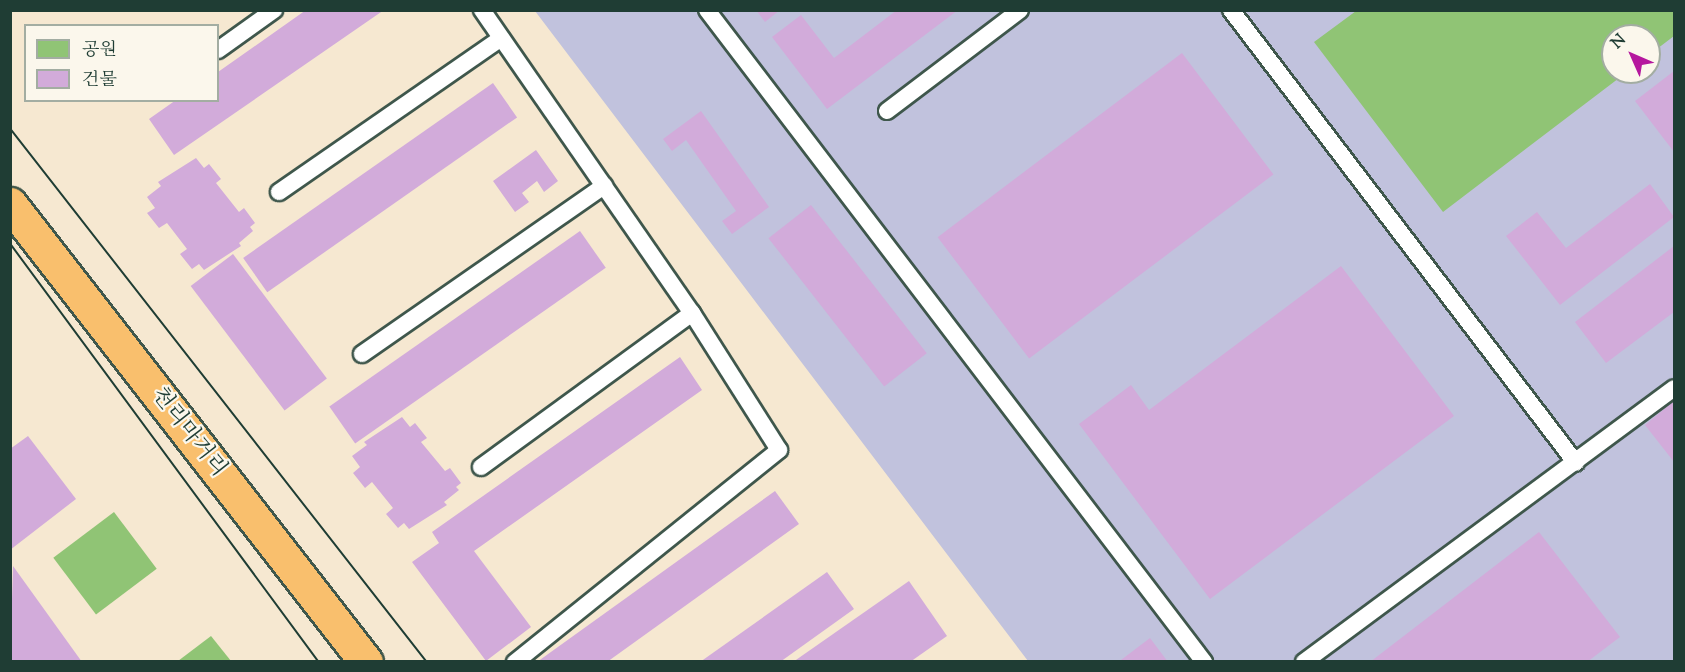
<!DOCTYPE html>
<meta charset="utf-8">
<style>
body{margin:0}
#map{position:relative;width:1685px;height:672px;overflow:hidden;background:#f6e8d1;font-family:"Sorts Mill Goudy","Noto Serif KR",serif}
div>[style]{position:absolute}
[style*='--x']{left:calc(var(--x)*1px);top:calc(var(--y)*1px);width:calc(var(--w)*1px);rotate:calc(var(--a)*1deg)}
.industrial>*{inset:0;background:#c1c2dd}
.green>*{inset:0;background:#90c475;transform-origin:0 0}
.building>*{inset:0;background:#d2abda;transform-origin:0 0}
.roads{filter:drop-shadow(2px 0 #3f574c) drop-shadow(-2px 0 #3f574c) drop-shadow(0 2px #3f574c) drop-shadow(0 -2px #3f574c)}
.service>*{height:16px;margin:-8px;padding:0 8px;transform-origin:8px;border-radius:8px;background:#fff}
.trunk>*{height:33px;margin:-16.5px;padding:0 16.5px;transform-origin:16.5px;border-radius:16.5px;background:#f9bf6d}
.tram>*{height:1.5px;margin:-0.75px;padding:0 0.75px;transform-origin:0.75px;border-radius:0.75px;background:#1f3d34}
span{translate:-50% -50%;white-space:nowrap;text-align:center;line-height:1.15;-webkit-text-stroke:4.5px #fbf7ec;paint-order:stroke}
.street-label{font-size:22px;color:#1f3d34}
.frame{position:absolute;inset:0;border:12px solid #1f3d34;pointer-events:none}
.legend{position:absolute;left:24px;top:24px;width:195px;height:78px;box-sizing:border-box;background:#fbf7ec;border:2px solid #a3ada2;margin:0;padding:8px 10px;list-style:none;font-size:18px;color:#1f3d34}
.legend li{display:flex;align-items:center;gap:12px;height:30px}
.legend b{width:30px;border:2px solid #a3ada2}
.north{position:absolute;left:1601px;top:24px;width:60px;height:60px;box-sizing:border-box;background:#fbf7ec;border:2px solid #a3ada2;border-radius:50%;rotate:315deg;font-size:16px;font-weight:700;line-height:24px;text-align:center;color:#1f3d34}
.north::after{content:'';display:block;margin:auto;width:21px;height:27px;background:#b5179e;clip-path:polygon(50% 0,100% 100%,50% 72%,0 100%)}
</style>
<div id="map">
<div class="industrial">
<i style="clip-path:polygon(evenodd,535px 11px,1674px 11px,1674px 661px,1028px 661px,535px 11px,1613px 36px,1649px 36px,1649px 72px,1613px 72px,1613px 36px)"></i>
</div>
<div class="green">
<i style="clip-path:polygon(1356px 11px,1674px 11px,1674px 36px,1649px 55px,1649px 36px,1613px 36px,1613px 72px,1627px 72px,1443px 212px,1314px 42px)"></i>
<i style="left:114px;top:512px;width:71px;height:76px;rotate:53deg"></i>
<i style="clip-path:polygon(211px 636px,231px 661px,178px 661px)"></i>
</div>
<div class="building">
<i style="clip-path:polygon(306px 10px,384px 10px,174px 155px,149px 119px,176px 100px,218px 100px,218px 72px)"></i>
<i style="clip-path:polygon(756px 10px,780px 10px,765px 22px)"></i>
<i style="clip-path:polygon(897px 10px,958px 10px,827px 109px,772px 37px,801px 15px,834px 58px)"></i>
<i style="left:1182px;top:53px;width:152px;height:306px;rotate:53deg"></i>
<i style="clip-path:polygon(1674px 71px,1674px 152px,1635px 101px)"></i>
<i style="left:493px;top:83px;width:42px;height:305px;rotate:55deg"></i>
<i style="clip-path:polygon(701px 111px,769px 207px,732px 234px,722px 221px,736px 211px,686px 140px,672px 151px,663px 139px)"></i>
<i style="clip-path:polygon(536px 150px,558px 181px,544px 192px,537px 181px,522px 193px,529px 202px,515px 212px,493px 181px)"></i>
<i style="clip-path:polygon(196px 158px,204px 168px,209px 164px,221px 179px,216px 183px,239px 212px,244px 208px,255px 223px,250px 227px,253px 231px,239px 243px,241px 246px,204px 270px,199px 264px,192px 269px,180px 254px,187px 249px,167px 223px,159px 228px,147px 213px,155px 208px,147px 197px,161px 186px,158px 182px)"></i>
<i style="clip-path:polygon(1650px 184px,1674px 217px,1560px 305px,1506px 236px,1537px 212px,1566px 248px)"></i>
<i style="left:811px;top:205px;width:188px;height:54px;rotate:52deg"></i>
<i style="left:580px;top:231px;width:45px;height:306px;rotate:55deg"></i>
<i style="clip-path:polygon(1674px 246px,1674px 312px,1606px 363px,1575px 322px)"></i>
<i style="left:233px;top:254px;width:156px;height:53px;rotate:53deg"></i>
<i style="clip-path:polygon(1341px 266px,1454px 416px,1210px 599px,1079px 424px,1131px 385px,1149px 410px)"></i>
<i style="clip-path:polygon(680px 357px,702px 390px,474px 551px,531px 627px,486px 661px,412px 562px,439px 543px,432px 532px)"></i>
<i style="clip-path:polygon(1674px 401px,1674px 462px,1645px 425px)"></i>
<i style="clip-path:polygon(402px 417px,410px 427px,415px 423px,427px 438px,421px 442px,445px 471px,450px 468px,461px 483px,456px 487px,459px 490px,444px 502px,447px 505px,409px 529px,404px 523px,398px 528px,386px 514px,393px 508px,372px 482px,365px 488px,353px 473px,360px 467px,352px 456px,367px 445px,364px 442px)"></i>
<i style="clip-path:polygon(28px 436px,76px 499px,10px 550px,10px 449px)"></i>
<i style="clip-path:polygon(775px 491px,799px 524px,607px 662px,537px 662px)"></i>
<i style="clip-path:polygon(1539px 532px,1620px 637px,1587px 662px,1370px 662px)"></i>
<i style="clip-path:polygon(13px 566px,82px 662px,10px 662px)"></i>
<i style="clip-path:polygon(827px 572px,854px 609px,780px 662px,700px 662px)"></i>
<i style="clip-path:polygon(909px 581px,947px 636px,910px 662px,793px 662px)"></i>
<i style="clip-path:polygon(1150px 638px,1168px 662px,1122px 662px,1121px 660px)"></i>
</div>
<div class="roads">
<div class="service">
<i style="--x:482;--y:10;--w:369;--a:55.3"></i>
<i style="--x:692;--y:313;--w:162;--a:57.6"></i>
<i style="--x:779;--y:450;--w:339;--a:141.2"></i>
<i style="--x:707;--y:10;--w:820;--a:52.68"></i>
<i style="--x:1231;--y:10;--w:569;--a:52.71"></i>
<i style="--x:218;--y:50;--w:69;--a:-35.5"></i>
<i style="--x:887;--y:111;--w:167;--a:-37.2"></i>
<i style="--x:279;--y:192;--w:270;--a:-34.7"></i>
<i style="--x:362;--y:354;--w:295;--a:-34.8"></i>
<i style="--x:481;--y:467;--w:261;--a:-36.1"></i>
<i style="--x:1304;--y:662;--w:460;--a:-36.5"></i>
</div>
<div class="trunk">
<i style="--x:10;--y:204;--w:580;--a:52.14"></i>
</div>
</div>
<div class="tram">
<i style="--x:10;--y:128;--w:678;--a:52.01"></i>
<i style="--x:10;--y:243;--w:521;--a:53.59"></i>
</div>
<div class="street-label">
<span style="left:188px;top:433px;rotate:52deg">천리마거리</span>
</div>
<div class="frame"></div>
<ul class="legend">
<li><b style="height:16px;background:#90c475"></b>공원</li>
<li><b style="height:16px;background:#d2abda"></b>건물</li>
</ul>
<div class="north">N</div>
</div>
